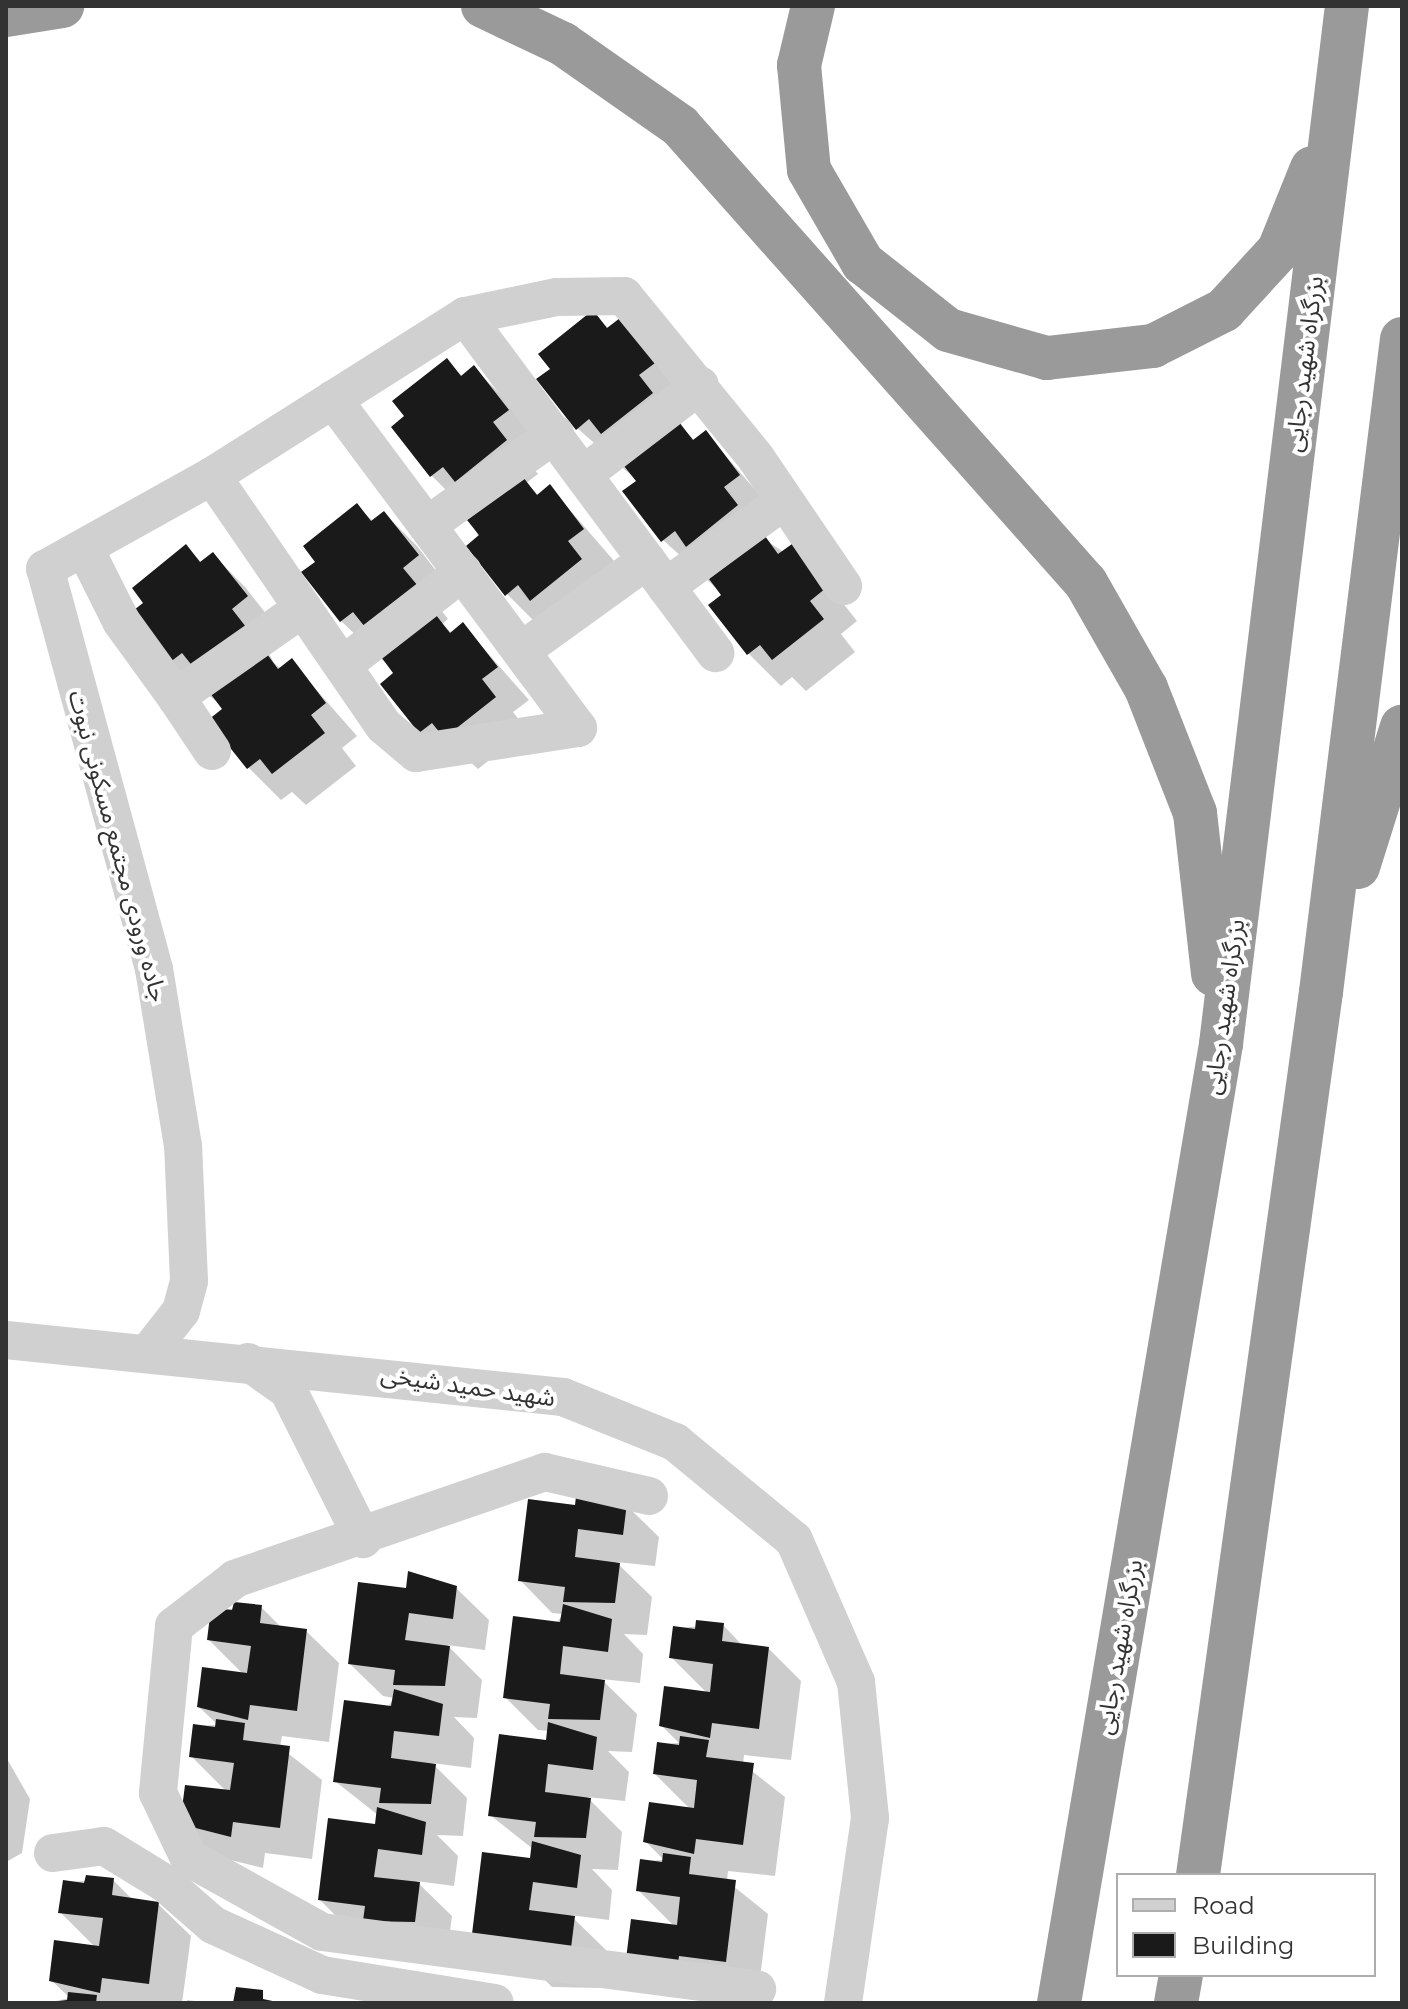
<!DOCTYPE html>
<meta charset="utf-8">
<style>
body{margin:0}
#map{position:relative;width:1408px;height:2009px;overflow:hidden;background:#fff;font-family:Montserrat,"Noto Sans Arabic",sans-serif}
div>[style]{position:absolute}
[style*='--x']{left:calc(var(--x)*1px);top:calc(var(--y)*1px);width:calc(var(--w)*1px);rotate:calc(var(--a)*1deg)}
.shadow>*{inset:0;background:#0003}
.building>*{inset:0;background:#1a1a1a}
.minor>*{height:38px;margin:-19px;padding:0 19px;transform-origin:19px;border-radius:19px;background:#d0d0d0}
.highway>*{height:44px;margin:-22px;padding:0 22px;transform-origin:22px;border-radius:22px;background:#9a9a9a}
span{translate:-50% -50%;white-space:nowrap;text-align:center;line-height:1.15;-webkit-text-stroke:8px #fff;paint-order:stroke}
.street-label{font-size:24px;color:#333}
.frame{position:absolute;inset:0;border:8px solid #333;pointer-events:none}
.legend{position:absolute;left:1116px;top:1873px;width:260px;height:104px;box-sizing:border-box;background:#fff;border:2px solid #adadad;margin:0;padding:10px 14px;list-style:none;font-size:24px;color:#333}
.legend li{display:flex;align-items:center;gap:16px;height:40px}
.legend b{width:40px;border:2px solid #adadad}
</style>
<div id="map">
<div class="shadow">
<i style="clip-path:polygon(593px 313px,609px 329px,620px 321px,685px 396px,670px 409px,682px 428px,695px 441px,706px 433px,771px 508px,755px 521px,767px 541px,824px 579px,857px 621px,841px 634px,855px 652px,806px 691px,792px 677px,781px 686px,749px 654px,711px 605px,724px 595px,663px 540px,639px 482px,577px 428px,553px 369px)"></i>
<i style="clip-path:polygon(447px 361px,463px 377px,474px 368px,506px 400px,540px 443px,524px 456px,538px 474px,526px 483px,539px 496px,550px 487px,615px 562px,539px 626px,507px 594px,464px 508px,431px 475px,407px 417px)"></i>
<i style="clip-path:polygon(357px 506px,374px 522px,384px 513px,417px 546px,450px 589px,434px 601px,448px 619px,442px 624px,452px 633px,463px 625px,529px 700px,513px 712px,527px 730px,478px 769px,464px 756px,453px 764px,420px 732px,396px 673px,341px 621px,317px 562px)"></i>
<i style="clip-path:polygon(186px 547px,202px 563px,213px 555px,245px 587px,279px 630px,263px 642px,274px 663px,281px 669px,291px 661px,357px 736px,342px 748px,356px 766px,306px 805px,292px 792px,281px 800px,249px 768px,211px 720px,225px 709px,170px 662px,146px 603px)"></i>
<i style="clip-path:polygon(626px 1505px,659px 1537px,655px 1566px,616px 1562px,652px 1597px,647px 1635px,624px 1634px,643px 1654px,640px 1683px,601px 1679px,637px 1714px,632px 1752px,608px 1751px,629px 1772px,625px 1801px,587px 1797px,622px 1832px,618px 1870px,592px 1869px,612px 1890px,609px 1920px,570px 1915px,606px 1950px,602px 1988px,552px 1987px,535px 1970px,507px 1966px,533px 1849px,490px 1815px,548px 1742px,549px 1731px,538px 1730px,505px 1697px,563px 1614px,552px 1613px,520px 1580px,577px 1507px)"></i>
<i style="clip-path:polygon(456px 1588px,489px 1620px,485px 1650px,447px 1645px,482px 1680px,477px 1718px,454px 1717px,474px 1738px,471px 1768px,432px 1763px,467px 1798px,463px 1836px,437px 1835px,458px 1856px,454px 1886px,416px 1881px,452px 1916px,447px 1954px,352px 1932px,320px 1900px,377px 1826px,378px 1815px,336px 1782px,394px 1698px,383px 1696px,350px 1664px,408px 1590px)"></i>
<i style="clip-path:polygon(261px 1607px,282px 1628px,306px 1631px,339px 1663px,329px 1742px,282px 1736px,280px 1747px,322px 1780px,312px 1859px,265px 1853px,263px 1868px,214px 1856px,182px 1824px,227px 1792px,191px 1756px,195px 1726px,218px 1725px,199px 1707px,244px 1675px,209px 1640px,212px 1610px)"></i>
<i style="clip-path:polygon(723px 1625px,743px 1646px,769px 1649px,801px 1681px,791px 1760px,744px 1755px,743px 1764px,785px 1797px,775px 1876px,728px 1871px,727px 1881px,768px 1914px,758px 1994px,711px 1988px,709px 2002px,661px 1991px,674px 1926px,638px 1890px,642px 1861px,664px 1860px,645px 1841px,690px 1809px,655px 1774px,659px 1744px,679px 1743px,661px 1725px,707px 1693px,671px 1657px,674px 1628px)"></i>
<i style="clip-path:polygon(6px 1757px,30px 1799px,22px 1853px,6px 1862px)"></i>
<i style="clip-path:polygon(113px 1880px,133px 1900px,158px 1904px,191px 1936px,182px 2003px,46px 2003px,70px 1998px,51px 1980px,96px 1948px,60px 1912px,64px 1882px)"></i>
<i style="clip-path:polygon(187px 2000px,210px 2003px,187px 2003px)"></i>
</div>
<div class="building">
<i style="clip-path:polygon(593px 310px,607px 328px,620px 318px,655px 363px,639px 375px,653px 393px,601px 434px,589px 419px,576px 430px,536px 379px,550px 369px,538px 354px)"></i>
<i style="clip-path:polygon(447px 358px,461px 376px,474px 365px,509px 410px,493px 422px,507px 440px,455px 482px,443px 467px,430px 477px,391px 427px,404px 416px,392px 401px)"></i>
<i style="clip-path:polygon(679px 422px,693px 440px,706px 430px,740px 475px,724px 487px,738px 505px,686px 547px,675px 531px,661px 542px,622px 491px,636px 481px,624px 466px)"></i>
<i style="clip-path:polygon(523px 477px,537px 495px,550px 484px,584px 529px,568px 541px,582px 559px,530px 601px,518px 585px,505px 596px,466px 546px,479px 535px,467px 520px)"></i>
<i style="clip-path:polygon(357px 503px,371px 521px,384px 511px,419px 555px,403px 568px,418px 586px,365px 627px,353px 612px,340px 622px,301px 572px,315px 562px,303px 546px)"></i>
<i style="clip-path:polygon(765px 536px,778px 554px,792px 544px,826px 588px,810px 601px,824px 619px,772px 660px,760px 645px,747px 655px,708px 605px,721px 595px,709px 579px)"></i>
<i style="clip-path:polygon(186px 544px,200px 562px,213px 552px,248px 596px,232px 609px,246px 627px,194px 668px,182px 653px,169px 663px,130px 613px,143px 603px,132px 588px)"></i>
<i style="clip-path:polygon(436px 615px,450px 633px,463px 622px,498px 667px,482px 679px,496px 697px,444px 738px,432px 723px,419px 733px,380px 684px,393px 673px,382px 658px)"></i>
<i style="clip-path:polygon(264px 650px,278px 669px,292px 658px,326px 703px,311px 715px,325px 733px,272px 774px,260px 759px,247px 769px,208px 720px,222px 709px,210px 693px)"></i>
<i style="clip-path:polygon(577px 1488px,627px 1503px,623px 1535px,578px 1529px,575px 1557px,620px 1563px,615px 1603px,563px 1602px,565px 1587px,518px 1581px,528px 1499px,575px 1505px)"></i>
<i style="clip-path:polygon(408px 1571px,457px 1586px,453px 1619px,409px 1613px,405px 1640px,450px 1646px,445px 1686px,393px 1685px,395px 1670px,348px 1664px,358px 1582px,406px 1588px)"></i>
<i style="clip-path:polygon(234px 1602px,262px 1605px,260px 1623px,307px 1629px,297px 1711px,250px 1705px,248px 1720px,197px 1707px,202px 1667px,247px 1673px,251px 1646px,207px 1640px,211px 1608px,232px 1610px)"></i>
<i style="clip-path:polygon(563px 1604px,612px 1619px,608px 1652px,563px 1646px,560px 1674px,605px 1680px,600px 1720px,548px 1719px,550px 1704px,503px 1698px,513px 1616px,560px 1622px)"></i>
<i style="clip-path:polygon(696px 1620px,724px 1623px,722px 1641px,769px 1647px,759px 1729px,712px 1723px,710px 1738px,659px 1726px,664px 1686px,710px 1692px,713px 1664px,669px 1658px,673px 1626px,695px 1629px)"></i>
<i style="clip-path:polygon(394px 1689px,443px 1704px,439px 1736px,394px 1731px,391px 1758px,436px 1764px,431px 1804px,379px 1803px,381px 1788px,333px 1782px,344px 1700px,391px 1706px)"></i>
<i style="clip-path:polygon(216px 1719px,245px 1723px,243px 1740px,290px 1746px,280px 1828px,233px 1822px,231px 1837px,180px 1824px,185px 1785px,230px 1790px,234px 1763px,189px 1757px,193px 1724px,215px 1727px)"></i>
<i style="clip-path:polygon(548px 1722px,597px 1737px,593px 1770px,548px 1764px,545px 1792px,591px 1798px,586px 1838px,534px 1837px,536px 1822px,488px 1816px,499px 1734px,546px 1740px)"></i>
<i style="clip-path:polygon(680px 1736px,709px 1740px,706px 1757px,754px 1763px,743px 1845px,696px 1839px,694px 1854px,643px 1842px,649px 1802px,694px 1808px,697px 1780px,653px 1774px,657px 1742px,679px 1745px)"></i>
<i style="clip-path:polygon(377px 1807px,426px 1822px,422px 1855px,378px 1849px,374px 1877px,420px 1882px,415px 1922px,363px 1921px,365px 1906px,318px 1900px,328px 1818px,375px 1824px)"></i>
<i style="clip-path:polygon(532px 1841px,581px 1855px,577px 1888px,533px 1882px,529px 1910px,575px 1916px,570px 1956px,472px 1934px,482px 1852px,530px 1858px)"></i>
<i style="clip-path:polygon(663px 1853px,691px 1857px,689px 1874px,736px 1880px,726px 1962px,679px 1956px,677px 1971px,626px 1959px,631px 1919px,677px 1925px,680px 1897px,636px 1891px,640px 1859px,662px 1862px)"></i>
<i style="clip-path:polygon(86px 1875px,114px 1878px,112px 1895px,159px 1902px,149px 1984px,102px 1978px,100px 1993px,49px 1981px,54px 1940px,99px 1946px,103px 1918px,58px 1913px,63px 1880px,84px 1883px)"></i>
<i style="clip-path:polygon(236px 1987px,263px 1990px,263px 1999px,282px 2003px,233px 2003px)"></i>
<i style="clip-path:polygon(68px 1992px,97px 1995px,96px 2003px,44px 2003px,67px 2000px)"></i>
</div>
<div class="minor">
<i style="--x:465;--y:316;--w:94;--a:-11.7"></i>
<i style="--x:557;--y:297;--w:67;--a:-0.9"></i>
<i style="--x:624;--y:296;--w:209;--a:50.8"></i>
<i style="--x:756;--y:458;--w:155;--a:55.8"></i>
<i style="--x:584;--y:474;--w:146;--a:-37.5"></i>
<i style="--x:212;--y:476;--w:303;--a:55.5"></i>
<i style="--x:384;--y:726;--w:42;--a:40.2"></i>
<i style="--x:416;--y:753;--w:164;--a:-8.8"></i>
<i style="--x:578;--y:728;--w:410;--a:-126.7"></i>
<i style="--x:429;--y:524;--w:155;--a:-35.5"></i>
<i style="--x:85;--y:549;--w:80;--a:63.4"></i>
<i style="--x:121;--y:621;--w:94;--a:54.1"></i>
<i style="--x:666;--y:587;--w:144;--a:-36.2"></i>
<i style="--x:521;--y:651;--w:155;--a:-35.8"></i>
<i style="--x:343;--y:665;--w:152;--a:-37.8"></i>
<i style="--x:212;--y:751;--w:65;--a:-123.7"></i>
<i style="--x:176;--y:697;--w:155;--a:-35"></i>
<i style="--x:6;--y:1340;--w:560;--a:5.84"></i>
<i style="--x:563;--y:1397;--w:121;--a:21.9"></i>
<i style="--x:675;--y:1442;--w:154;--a:39.5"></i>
<i style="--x:794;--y:1540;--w:155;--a:66.4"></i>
<i style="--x:856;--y:1682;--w:137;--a:84.1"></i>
<i style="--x:870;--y:1818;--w:187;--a:98.3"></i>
<i style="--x:148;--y:1353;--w:53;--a:-51.8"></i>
<i style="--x:181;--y:1311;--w:31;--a:-75"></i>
<i style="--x:189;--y:1281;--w:135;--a:-92.5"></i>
<i style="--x:183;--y:1146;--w:179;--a:-99.3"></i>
<i style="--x:154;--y:969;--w:415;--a:-105.2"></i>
<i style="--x:45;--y:569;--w:191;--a:-29.1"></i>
<i style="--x:212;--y:476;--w:299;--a:-32.3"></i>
<i style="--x:465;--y:316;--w:420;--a:53.4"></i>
<i style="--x:248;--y:1362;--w:49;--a:35"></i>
<i style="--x:288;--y:1390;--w:167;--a:63.3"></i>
<i style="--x:649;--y:1496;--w:107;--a:-167"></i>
<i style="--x:545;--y:1472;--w:328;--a:161"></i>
<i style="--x:235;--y:1579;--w:77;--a:142.4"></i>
<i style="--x:174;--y:1626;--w:168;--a:95.5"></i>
<i style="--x:158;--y:1793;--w:72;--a:64.5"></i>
<i style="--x:189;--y:1858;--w:152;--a:29.1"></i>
<i style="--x:322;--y:1932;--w:439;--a:7.5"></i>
<i style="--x:53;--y:1853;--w:51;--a:-7.8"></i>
<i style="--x:104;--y:1846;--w:73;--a:31.5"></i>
<i style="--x:166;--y:1884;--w:62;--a:41.1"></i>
<i style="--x:213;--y:1925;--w:120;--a:24.6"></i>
<i style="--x:322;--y:1975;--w:175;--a:9.2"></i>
</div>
<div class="highway">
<i style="--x:483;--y:6;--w:89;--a:25.4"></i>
<i style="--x:563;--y:44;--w:143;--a:35"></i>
<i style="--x:680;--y:126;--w:611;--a:48.38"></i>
<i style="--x:1086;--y:583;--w:121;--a:60.3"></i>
<i style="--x:1146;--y:688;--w:134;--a:68.6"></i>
<i style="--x:1195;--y:813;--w:162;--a:83.6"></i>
<i style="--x:813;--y:6;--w:61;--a:103.3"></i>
<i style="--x:799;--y:65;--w:105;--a:84.6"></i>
<i style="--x:809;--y:170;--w:108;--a:59.9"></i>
<i style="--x:863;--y:263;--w:108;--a:38.2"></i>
<i style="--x:948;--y:330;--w:103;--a:15.8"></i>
<i style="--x:1047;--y:358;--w:107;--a:-6.5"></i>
<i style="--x:1153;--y:346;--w:80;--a:-26.9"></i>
<i style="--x:1224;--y:310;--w:81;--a:-47.5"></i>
<i style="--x:1279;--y:250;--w:88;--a:-68.1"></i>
<i style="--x:6;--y:15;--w:57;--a:-9.1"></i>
<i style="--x:1358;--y:867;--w:147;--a:-72.6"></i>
<i style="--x:1198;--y:1875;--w:892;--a:-82.07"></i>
<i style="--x:1321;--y:992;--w:658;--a:-82.93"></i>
<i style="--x:1059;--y:2003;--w:973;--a:-80.41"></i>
<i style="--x:1221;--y:1044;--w:1046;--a:-83.08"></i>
<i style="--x:1176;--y:2003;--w:28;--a:-80"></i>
</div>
<div class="street-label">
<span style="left:1304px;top:364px;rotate:-83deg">بزرگراه شهید رجایی</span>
<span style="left:118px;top:846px;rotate:75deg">جاده ورودی مجتمع مسکونی نبوت</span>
<span style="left:1224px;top:1007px;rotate:-82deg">بزرگراه شهید رجایی</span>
<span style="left:468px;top:1386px;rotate:8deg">شهید حمید شیخی</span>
<span style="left:1119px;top:1647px;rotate:-80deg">بزرگراه شهید رجایی</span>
</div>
<div class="frame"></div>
<ul class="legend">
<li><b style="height:10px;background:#d0d0d0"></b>Road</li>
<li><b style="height:22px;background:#1a1a1a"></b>Building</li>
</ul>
</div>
